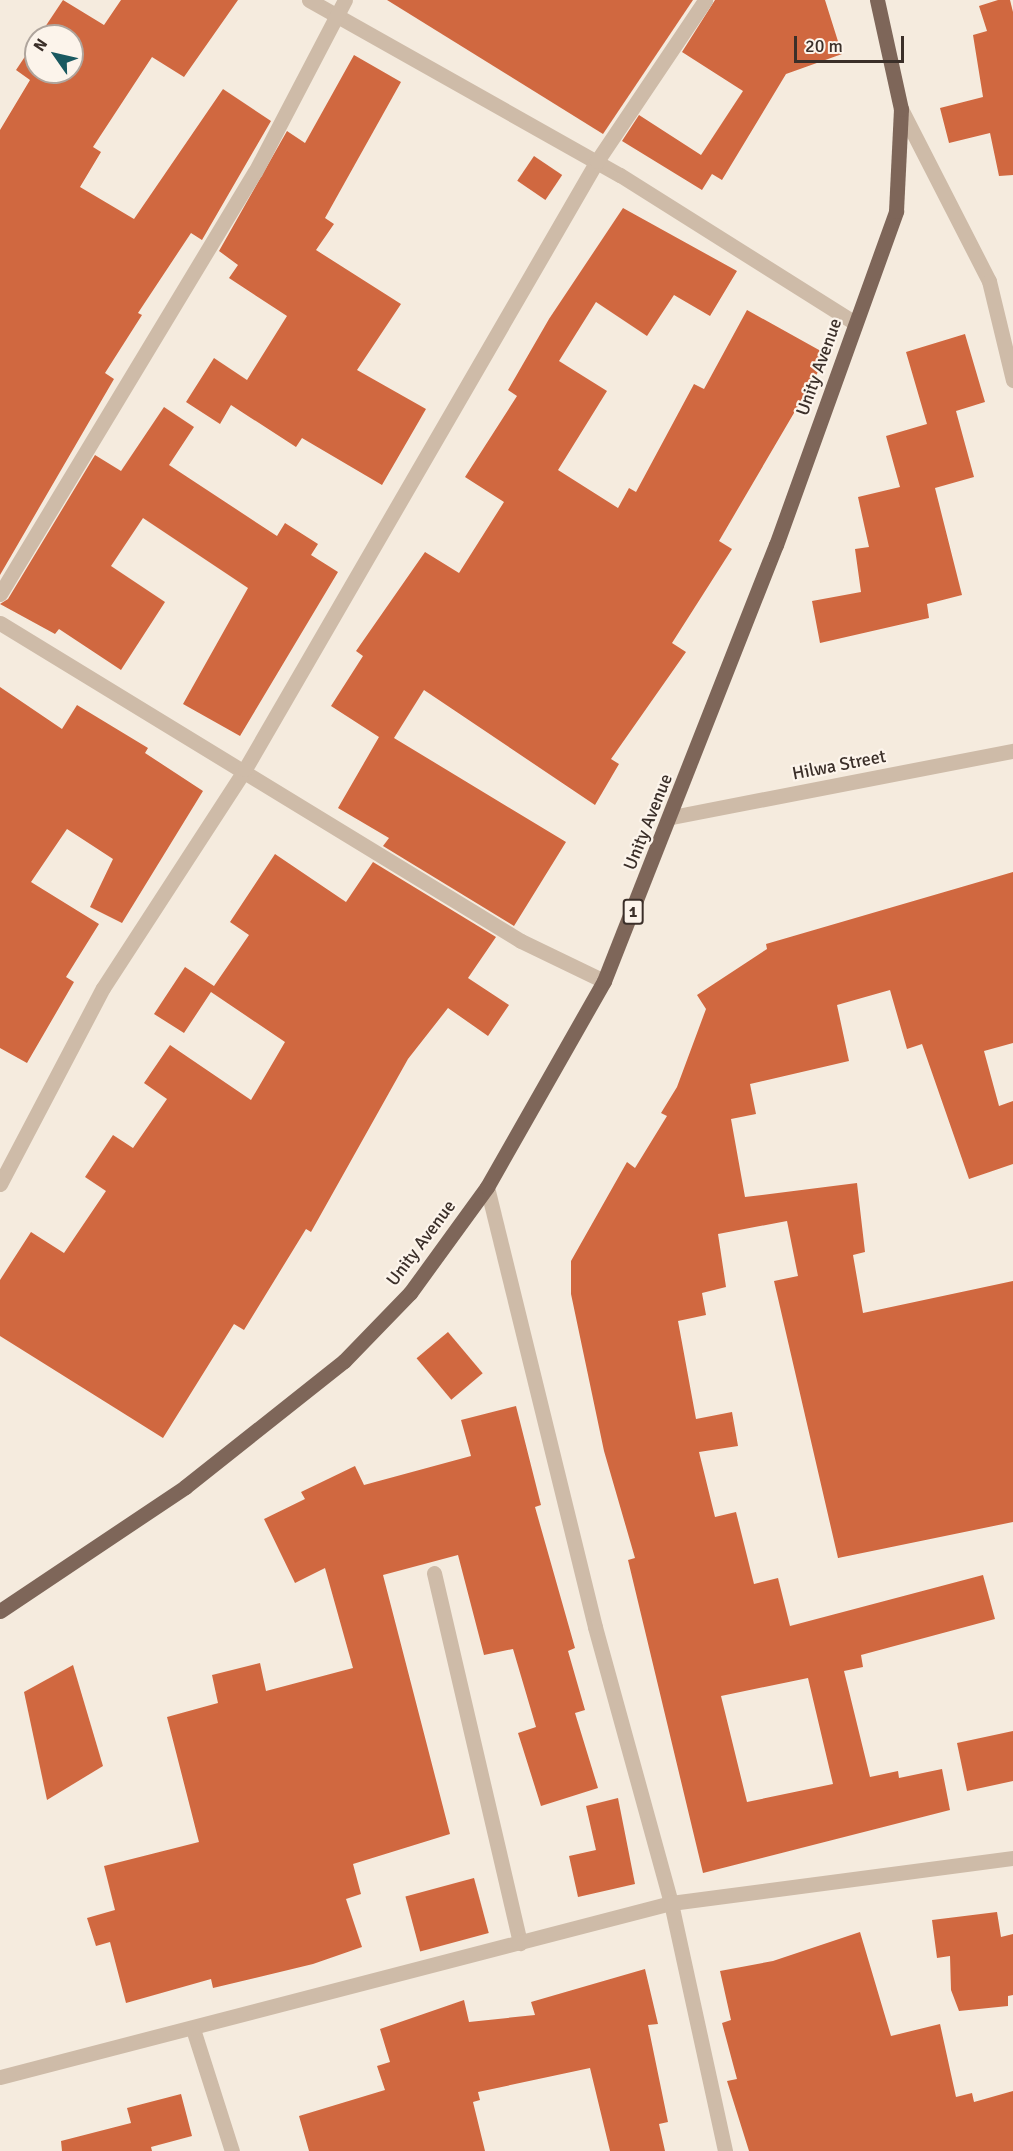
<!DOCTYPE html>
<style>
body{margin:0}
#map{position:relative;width:1013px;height:2151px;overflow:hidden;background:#f5ebde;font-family:Signika,sans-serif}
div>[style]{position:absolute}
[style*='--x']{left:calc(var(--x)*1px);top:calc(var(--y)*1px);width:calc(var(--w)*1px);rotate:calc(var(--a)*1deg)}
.building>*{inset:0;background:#d06840;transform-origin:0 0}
.street>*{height:15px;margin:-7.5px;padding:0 7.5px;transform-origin:7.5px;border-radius:7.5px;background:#cebba8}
.primary>*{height:15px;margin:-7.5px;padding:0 7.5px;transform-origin:7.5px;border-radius:7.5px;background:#7e6659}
span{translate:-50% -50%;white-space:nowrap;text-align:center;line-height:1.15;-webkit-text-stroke:4.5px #fcf4eb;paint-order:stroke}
.shield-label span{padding:2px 4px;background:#fcf4eb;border:2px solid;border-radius:4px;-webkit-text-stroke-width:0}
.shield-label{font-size:16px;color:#3b2f29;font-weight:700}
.street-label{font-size:18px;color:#3b2f29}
.north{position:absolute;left:24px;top:24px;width:60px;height:60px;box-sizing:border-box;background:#fcf4eb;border:2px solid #afa59d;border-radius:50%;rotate:304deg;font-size:16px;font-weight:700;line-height:24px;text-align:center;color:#3b2f29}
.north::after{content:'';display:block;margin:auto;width:21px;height:27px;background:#1a5960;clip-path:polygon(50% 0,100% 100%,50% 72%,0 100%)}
.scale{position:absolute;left:794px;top:36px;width:110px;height:27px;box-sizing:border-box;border:3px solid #3b2f29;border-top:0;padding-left:8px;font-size:18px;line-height:21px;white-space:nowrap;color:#3b2f29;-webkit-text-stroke:4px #fcf4eb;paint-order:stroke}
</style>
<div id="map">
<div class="building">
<i style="clip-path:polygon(63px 0,104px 25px,121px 0,238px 0,184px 77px,152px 57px,93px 147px,101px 152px,80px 187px,134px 219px,223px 89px,271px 121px,202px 240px,191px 233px,138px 313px,142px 315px,105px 373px,114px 379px,0 575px,0 130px,30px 80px,16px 70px,36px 40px,36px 72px,72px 72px,72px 36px,39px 36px)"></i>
<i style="clip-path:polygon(387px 0,693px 0,603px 134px)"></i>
<i style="clip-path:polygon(715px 0,825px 0,842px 54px,786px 74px,722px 180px,712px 174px,702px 190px,622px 141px,639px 115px,701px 155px,743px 91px,682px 52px)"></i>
<i style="clip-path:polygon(998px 0,1010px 0,1013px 12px,1013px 175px,999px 176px,990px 133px,949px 143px,940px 108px,983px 97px,973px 35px,987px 31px,979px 6px)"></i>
<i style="clip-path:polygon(354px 55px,401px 82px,325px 218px,334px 224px,316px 250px,401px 304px,357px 370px,426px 409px,382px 485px,302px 438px,296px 447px,231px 405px,220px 424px,186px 402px,214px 358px,247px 380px,287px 316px,229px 278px,238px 265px,219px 251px,287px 131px,305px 143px)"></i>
<i style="left:534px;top:156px;width:34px;height:30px;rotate:34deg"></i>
<i style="clip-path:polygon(623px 208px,737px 271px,710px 316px,674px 295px,647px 336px,596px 302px,559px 361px,607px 391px,558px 470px,618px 508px,629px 488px,636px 492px,694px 384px,704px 389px,747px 310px,828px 355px,719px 541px,732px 549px,672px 643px,686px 652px,611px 759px,619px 764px,595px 805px,424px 690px,394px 738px,566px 842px,514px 926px,383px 846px,389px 838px,338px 808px,379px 737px,331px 706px,363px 656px,356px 651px,425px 552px,459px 573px,504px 502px,465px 477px,517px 396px,508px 390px,549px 319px)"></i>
<i style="clip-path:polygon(965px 334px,985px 402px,956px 411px,974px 477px,935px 488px,962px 595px,927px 604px,929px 618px,820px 643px,812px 601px,861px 592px,855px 549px,869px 547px,858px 497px,900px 487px,886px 436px,927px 424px,906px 352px)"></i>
<i style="clip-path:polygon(164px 407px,194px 427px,169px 465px,277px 536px,285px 523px,318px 544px,311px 555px,338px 572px,240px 736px,183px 704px,248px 588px,143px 518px,111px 566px,165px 602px,121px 670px,59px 629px,55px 634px,0 604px,8px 599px,95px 455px,121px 471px)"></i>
<i style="clip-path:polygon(0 687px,62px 729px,77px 705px,148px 748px,145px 753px,203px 791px,122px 923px,90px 907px,113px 859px,67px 829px,31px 882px,99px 924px,66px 977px,74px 982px,27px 1063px,0 1048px)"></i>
<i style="clip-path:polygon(275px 854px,346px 902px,373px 862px,496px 937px,468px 978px,509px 1005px,488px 1036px,448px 1008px,408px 1059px,311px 1232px,306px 1229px,244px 1330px,234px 1324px,163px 1438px,0 1336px,0 1280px,31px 1232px,64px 1253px,106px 1191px,85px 1177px,113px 1135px,133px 1148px,167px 1099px,144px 1083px,170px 1045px,251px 1100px,285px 1042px,211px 992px,184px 1033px,154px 1014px,185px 967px,214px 986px,249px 935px,230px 922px)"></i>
<i style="clip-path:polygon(evenodd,1013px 872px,1013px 1043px,984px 1051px,999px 1106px,1013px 1101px,1013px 1164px,969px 1179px,922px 1044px,907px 1049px,890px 990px,837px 1005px,849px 1061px,750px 1084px,756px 1114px,731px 1119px,745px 1197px,857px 1183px,865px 1252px,853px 1255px,863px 1313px,1013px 1281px,1013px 1522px,838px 1558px,774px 1281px,798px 1276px,787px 1221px,718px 1234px,726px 1287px,702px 1293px,706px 1315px,678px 1321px,696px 1419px,732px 1412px,738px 1446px,699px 1452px,715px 1517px,736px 1512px,754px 1584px,778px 1578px,790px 1626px,983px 1575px,995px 1619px,861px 1655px,863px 1667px,844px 1671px,870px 1777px,898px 1771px,899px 1778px,942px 1769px,950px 1810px,703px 1873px,628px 1560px,635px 1558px,604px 1451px,571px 1294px,571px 1261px,627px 1162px,635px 1168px,667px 1116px,661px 1113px,677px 1087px,706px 1009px,697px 995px,767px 949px,766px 944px,1013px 872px,808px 1678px,833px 1784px,747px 1802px,721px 1696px,808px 1678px)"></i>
<i style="left:448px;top:1332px;width:54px;height:41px;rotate:50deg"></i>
<i style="clip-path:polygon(516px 1406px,541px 1505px,535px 1507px,575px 1648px,568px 1651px,585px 1710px,575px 1713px,598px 1788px,541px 1806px,518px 1733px,536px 1727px,513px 1649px,484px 1655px,458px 1555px,383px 1575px,450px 1834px,353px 1864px,361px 1894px,346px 1899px,362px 1947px,313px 1964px,213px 1988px,211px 1979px,126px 2003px,110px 1942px,96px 1946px,87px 1918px,115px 1910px,104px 1866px,199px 1842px,167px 1717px,218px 1703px,212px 1675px,260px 1663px,266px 1691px,353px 1668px,325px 1568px,295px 1583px,264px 1519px,305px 1499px,301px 1492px,355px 1466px,364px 1485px,471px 1456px,461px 1420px)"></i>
<i style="clip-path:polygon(73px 1665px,103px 1766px,47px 1800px,24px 1692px)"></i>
<i style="clip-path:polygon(1013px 1731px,1013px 1781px,967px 1791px,957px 1743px)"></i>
<i style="clip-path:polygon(618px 1798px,635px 1884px,578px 1897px,569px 1856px,596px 1850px,586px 1806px)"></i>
<i style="left:474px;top:1878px;width:57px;height:71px;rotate:75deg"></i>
<i style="clip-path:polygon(997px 1912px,1001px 1937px,1013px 1934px,1013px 1995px,1008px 1996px,1008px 2006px,959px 2011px,951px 1990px,950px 1956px,937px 1958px,932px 1920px)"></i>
<i style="clip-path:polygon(860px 1932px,891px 2036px,940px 2024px,956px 2097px,972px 2093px,974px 2102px,1013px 2091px,1013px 2151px,749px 2151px,727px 2081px,737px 2079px,722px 2023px,731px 2020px,720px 1971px,773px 1961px)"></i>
<i style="clip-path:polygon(645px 1969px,658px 2024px,648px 2025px,668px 2122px,659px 2124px,665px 2151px,610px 2151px,590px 2068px,478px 2092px,480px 2100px,473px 2102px,485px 2151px,309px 2151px,299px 2116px,385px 2090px,377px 2066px,390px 2062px,380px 2029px,464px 2000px,469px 2022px,535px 2015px,531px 2002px)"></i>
<i style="clip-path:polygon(181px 2094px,192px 2136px,151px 2147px,152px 2151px,62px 2151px,61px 2141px,131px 2123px,127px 2108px)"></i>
</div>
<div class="street">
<i style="--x:309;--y:0;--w:357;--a:29.4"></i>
<i style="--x:620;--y:175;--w:278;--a:32.2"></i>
<i style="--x:901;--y:109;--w:193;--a:62.9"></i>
<i style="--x:989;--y:281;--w:102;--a:76.4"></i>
<i style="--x:0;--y:594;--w:493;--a:-58.9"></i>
<i style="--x:255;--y:172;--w:194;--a:-62.4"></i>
<i style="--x:0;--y:623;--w:610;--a:31.4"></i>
<i style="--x:521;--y:941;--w:92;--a:25.7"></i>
<i style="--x:672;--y:817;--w:347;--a:-11"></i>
<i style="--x:0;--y:1184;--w:221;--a:-62.3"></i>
<i style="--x:103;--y:988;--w:261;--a:-57"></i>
<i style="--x:245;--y:769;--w:703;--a:-59.93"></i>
<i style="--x:597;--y:161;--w:194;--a:-56.1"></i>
<i style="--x:487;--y:1187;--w:453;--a:76.2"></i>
<i style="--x:595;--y:1627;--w:286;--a:74.6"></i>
<i style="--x:671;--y:1903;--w:254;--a:77.7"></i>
<i style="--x:434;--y:1573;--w:380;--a:76.9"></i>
<i style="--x:193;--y:2029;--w:128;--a:72.3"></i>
<i style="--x:0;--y:2077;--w:693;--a:-14.54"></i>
<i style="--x:671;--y:1903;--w:345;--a:-7.5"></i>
</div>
<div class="primary">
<i style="--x:0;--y:1611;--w:223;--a:-33.8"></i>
<i style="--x:185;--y:1487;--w:203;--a:-38.4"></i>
<i style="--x:344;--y:1361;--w:95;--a:-45.9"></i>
<i style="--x:410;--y:1293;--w:131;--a:-54"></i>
<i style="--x:487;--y:1187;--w:237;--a:-60.4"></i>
<i style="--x:604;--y:981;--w:469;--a:-68.5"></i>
<i style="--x:776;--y:545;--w:355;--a:-70.2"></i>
<i style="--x:896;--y:211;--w:102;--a:-87.2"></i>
<i style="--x:901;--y:109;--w:112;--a:-102.4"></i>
</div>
<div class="shield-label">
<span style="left:633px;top:912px">1</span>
</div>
<div class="street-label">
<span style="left:819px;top:367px;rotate:-70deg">Unity Avenue</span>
<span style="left:839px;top:765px;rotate:-11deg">Hilwa Street</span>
<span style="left:648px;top:822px;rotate:-68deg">Unity Avenue</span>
<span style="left:421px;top:1243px;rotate:-53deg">Unity Avenue</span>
</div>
<div class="north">N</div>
<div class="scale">20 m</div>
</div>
